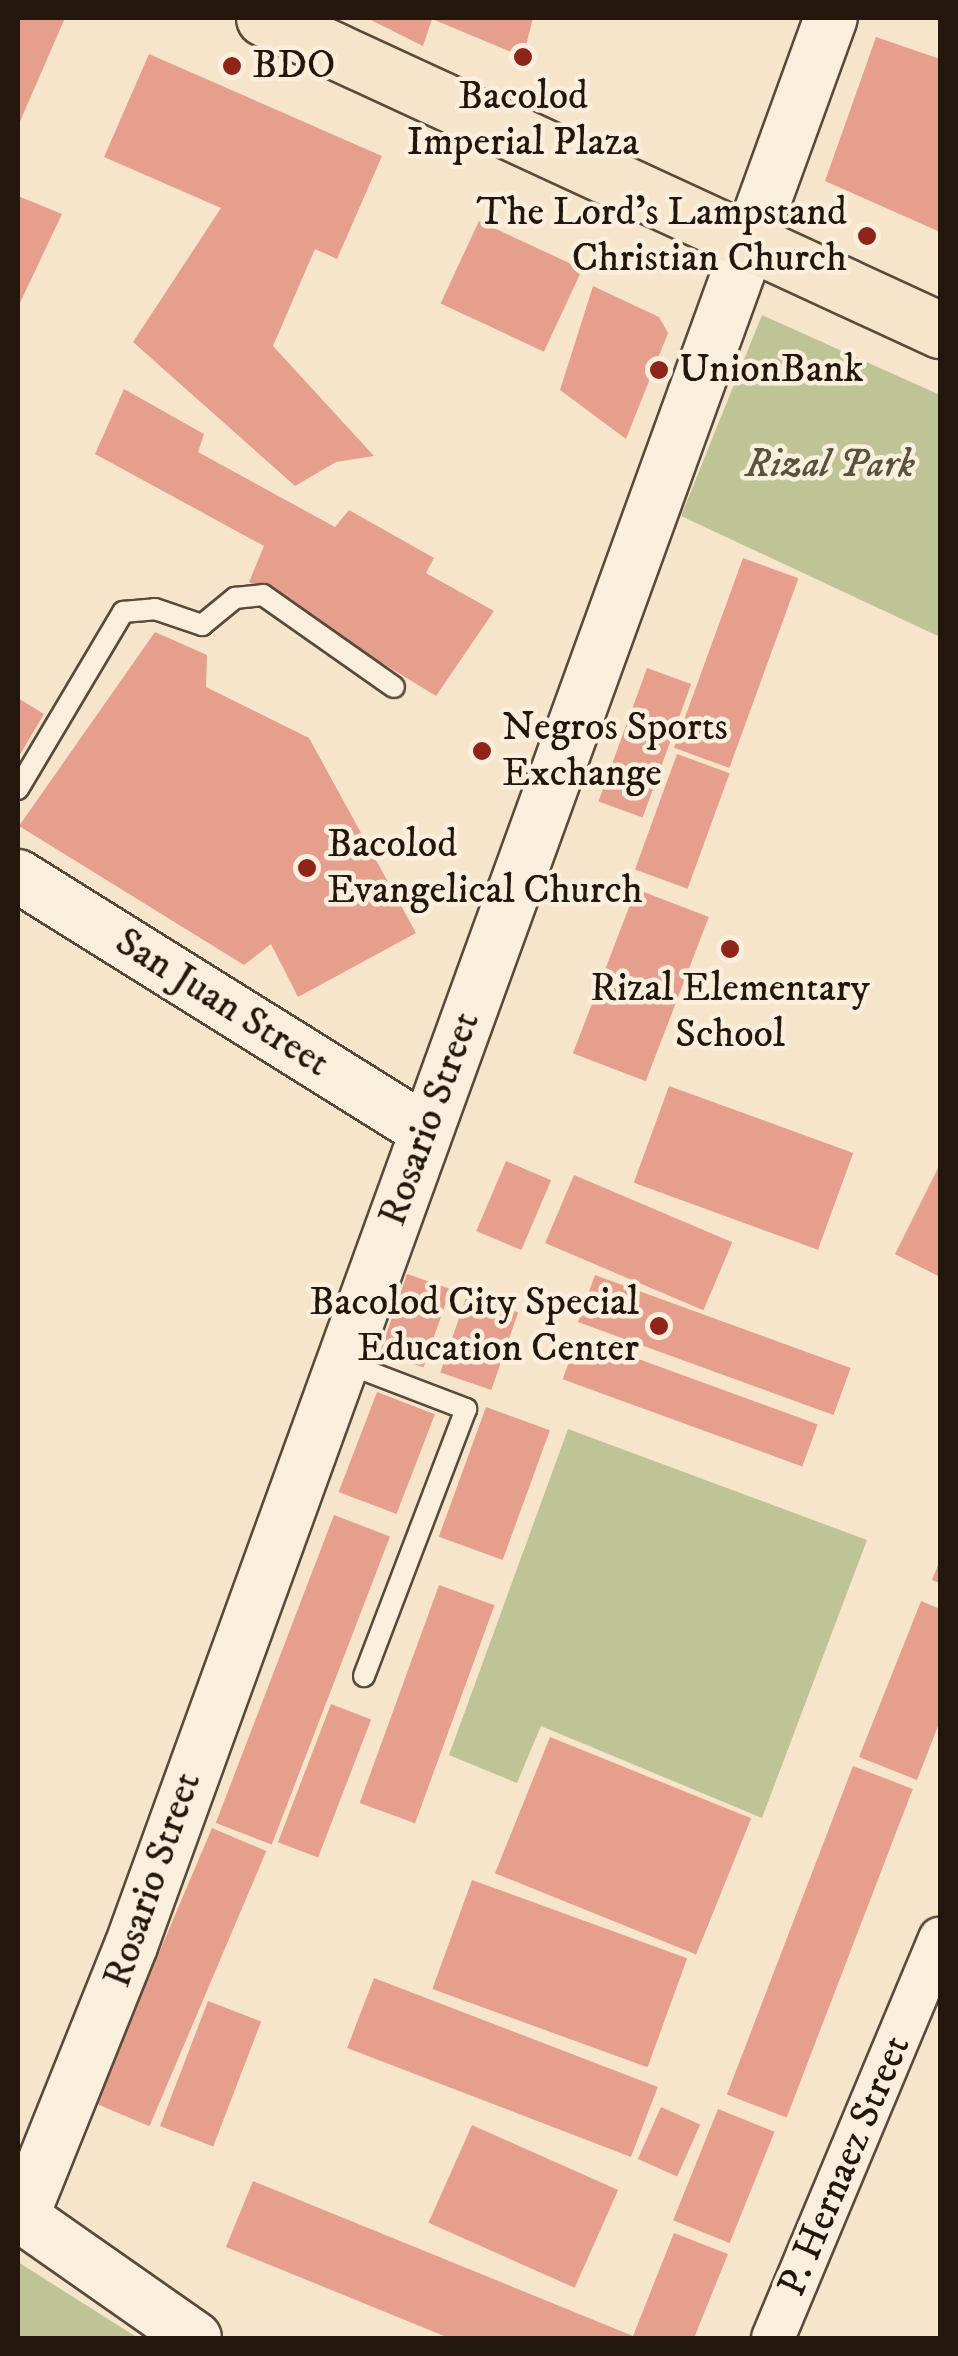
<!DOCTYPE html>
<style>
body{margin:0}
#map{position:relative;width:958px;height:2356px;overflow:hidden;background:#f7e5cb;font-family:"IM FELL DW Pica",serif}
div>[style]{position:absolute}
[style*='--x']{left:calc(var(--x)*1px);top:calc(var(--y)*1px);width:calc(var(--w)*1px);rotate:calc(var(--a)*1deg)}
.green>*{inset:0;background:#bfc496}
.building>*{inset:0;background:#e79f8d;transform-origin:0 0}
.roads{filter:drop-shadow(2px 0 #584a3c) drop-shadow(-2px 0 #584a3c) drop-shadow(0 2px #584a3c) drop-shadow(0 -2px #584a3c)}
.service>*{height:20px;margin:-10px;padding:0 10px;transform-origin:10px;border-radius:10px;background:#faeedd}
.minor>*{height:42px;margin:-21px;padding:0 21px;transform-origin:21px;border-radius:21px;background:#faeedd}
.tertiary>*{height:52px;margin:-26px;padding:0 26px;transform-origin:26px;border-radius:26px;background:#faeedd}
.primary>*{height:55px;margin:-27.5px;padding:0 27.5px;transform-origin:27.5px;border-radius:27.5px;background:#f7e5cb}
.dots>*{width:28px;height:28px;translate:-50% -50%;box-sizing:border-box;border:5px solid #faeedd;border-radius:50%}
span{translate:-50% -50%;white-space:nowrap;text-align:center;line-height:1.15;-webkit-text-stroke:9px #faeedd;paint-order:stroke}
.poi-label{font-size:40px;color:#23160c}
.left{translate:0 -50%;text-align:left}
.right{translate:-100% -50%;text-align:right}
.park-label{font-size:40px;color:#5a533c;font-style:italic}
.street-label{font-size:40px;color:#23160c}
.frame{position:absolute;inset:0;border:20px solid #23160c;pointer-events:none}
</style>
<div id="map">
<div class="green">
<i style="clip-path:polygon(762px 315px,940px 395px,940px 637px,681px 516px)"></i>
<i style="clip-path:polygon(568px 1429px,867px 1540px,762px 1818px,541px 1726px,517px 1783px,449px 1755px)"></i>
<i style="clip-path:polygon(18px 2262px,138px 2338px,18px 2338px)"></i>
</div>
<div class="building">
<i style="clip-path:polygon(18px 18px,65px 18px,18px 126px)"></i>
<i style="clip-path:polygon(367px 18px,533px 18px,523px 57px,432px 19px,423px 46px)"></i>
<i style="clip-path:polygon(876px 37px,940px 59px,940px 232px,825px 181px)"></i>
<i style="clip-path:polygon(149px 54px,382px 156px,337px 259px,315px 249px,273px 346px,374px 456px,336px 462px,295px 486px,133px 342px,221px 208px,104px 157px)"></i>
<i style="clip-path:polygon(18px 196px,62px 214px,18px 307px)"></i>
<i style="left:479px;top:221px;width:114px;height:91px;rotate:25deg"></i>
<i style="clip-path:polygon(593px 286px,659px 317px,668px 333px,626px 439px,560px 390px)"></i>
<i style="clip-path:polygon(124px 389px,204px 434px,198px 452px,335px 527px,349px 510px,434px 558px,426px 573px,494px 611px,436px 696px,249px 582px,264px 546px,95px 454px)"></i>
<i style="left:743px;top:558px;width:59px;height:202px;rotate:20deg"></i>
<i style="clip-path:polygon(155px 632px,207px 655px,206px 687px,309px 738px,416px 933px,298px 997px,271px 944px,244px 965px,19px 826px)"></i>
<i style="left:647px;top:668px;width:47px;height:142px;rotate:20deg"></i>
<i style="clip-path:polygon(18px 698px,44px 714px,18px 758px)"></i>
<i style="left:677px;top:754px;width:56px;height:123px;rotate:20deg"></i>
<i style="left:636px;top:889px;width:78px;height:176px;rotate:21deg"></i>
<i style="left:669px;top:1086px;width:196px;height:103px;rotate:20deg"></i>
<i style="left:506px;top:1161px;width:49px;height:76px;rotate:23deg"></i>
<i style="clip-path:polygon(940px 1164px,940px 1277px,895px 1254px)"></i>
<i style="left:574px;top:1175px;width:172px;height:74px;rotate:23deg"></i>
<i style="left:407px;top:1274px;width:46px;height:83px;rotate:19deg"></i>
<i style="left:595px;top:1275px;width:272px;height:50px;rotate:20deg"></i>
<i style="left:467px;top:1295px;width:54px;height:82px;rotate:19deg"></i>
<i style="left:578px;top:1337px;width:255px;height:45px;rotate:20deg"></i>
<i style="left:377px;top:1392px;width:62px;height:107px;rotate:21deg"></i>
<i style="left:486px;top:1407px;width:68px;height:138px;rotate:20deg"></i>
<i style="left:334px;top:1515px;width:60px;height:330px;rotate:21deg"></i>
<i style="clip-path:polygon(940px 1560px,940px 1583px,932px 1580px)"></i>
<i style="left:439px;top:1585px;width:59px;height:232px;rotate:20deg"></i>
<i style="clip-path:polygon(921px 1601px,940px 1609px,940px 1721px,917px 1780px,859px 1757px)"></i>
<i style="left:331px;top:1704px;width:43px;height:148px;rotate:21deg"></i>
<i style="left:550px;top:1737px;width:217px;height:147px;rotate:22deg"></i>
<i style="left:853px;top:1766px;width:64px;height:352px;rotate:21deg"></i>
<i style="left:212px;top:1828px;width:59px;height:299px;rotate:23deg"></i>
<i style="left:472px;top:1880px;width:229px;height:116px;rotate:20deg"></i>
<i style="left:374px;top:1978px;width:304px;height:75px;rotate:21deg"></i>
<i style="left:208px;top:2001px;width:57px;height:134px;rotate:21deg"></i>
<i style="left:661px;top:2107px;width:43px;height:57px;rotate:24deg"></i>
<i style="left:718px;top:2109px;width:61px;height:120px;rotate:22deg"></i>
<i style="left:472px;top:2125px;width:160px;height:107px;rotate:24deg"></i>
<i style="clip-path:polygon(253px 2181px,633px 2336px,674px 2233px,728px 2254px,694px 2338px,449px 2338px,226px 2247px)"></i>
</div>
<div class="roads">
<div class="service">
<i style="--x:18;--y:789;--w:206;--a:-59.3"></i>
<i style="--x:123;--y:612;--w:32;--a:-5"></i>
<i style="--x:155;--y:609;--w:50;--a:18.8"></i>
<i style="--x:202;--y:625;--w:43;--a:-39.3"></i>
<i style="--x:235;--y:598;--w:28;--a:-6"></i>
<i style="--x:263;--y:595;--w:160;--a:35.1"></i>
<i style="--x:343;--y:1362;--w:132;--a:20.9"></i>
<i style="--x:466;--y:1409;--w:286;--a:110.9"></i>
</div>
<div class="minor">
<i style="--x:773;--y:2338;--w:433;--a:-67.3"></i>
</div>
<div class="tertiary">
<i style="--x:18;--y:876;--w:481;--a:32"></i>
<i style="--x:195;--y:2338;--w:211;--a:-145"></i>
<i style="--x:22;--y:2217;--w:292;--a:-68.1"></i>
<i style="--x:131;--y:1946;--w:2051;--a:-70.05"></i>
</div>
<div class="primary">
<i style="--x:264;--y:18;--w:745;--a:24.78"></i>
</div>
</div>
<div class="dots">
<i style="left:523px;top:57px;background:#8f2418"></i>
<i style="left:232px;top:66px;background:#8f2418"></i>
<i style="left:867px;top:236px;background:#8f2418"></i>
<i style="left:659px;top:370px;background:#8f2418"></i>
<i style="left:482px;top:751px;background:#8f2418"></i>
<i style="left:307px;top:868px;background:#8f2418"></i>
<i style="left:730px;top:949px;background:#8f2418"></i>
<i style="left:659px;top:1326px;background:#8f2418"></i>
</div>
<div class="poi-label">
<span class="left" style="left:252px;top:66px">BDO</span>
<span style="left:523px;top:120px">Bacolod<br>Imperial Plaza</span>
<span class="right" style="left:847px;top:236px">The Lord's Lampstand<br>Christian Church</span>
<span class="left" style="left:679px;top:370px">UnionBank</span>
<span class="left" style="left:502px;top:751px">Negros Sports<br>Exchange</span>
<span class="left" style="left:327px;top:868px">Bacolod<br>Evangelical Church</span>
<span style="left:730px;top:1012px">Rizal Elementary<br>School</span>
<span class="right" style="left:639px;top:1326px">Bacolod City Special<br>Education Center</span>
</div>
<div class="park-label">
<span style="left:830px;top:465px">Rizal Park</span>
</div>
<div class="street-label">
<span style="left:222px;top:1003px;rotate:32deg">San Juan Street</span>
<span style="left:430px;top:1119px;rotate:-70deg">Rosario Street</span>
<span style="left:153px;top:1880px;rotate:-71deg">Rosario Street</span>
<span style="left:845px;top:2166px;rotate:-67deg">P. Hernaez Street</span>
</div>
<div class="frame"></div>
</div>
